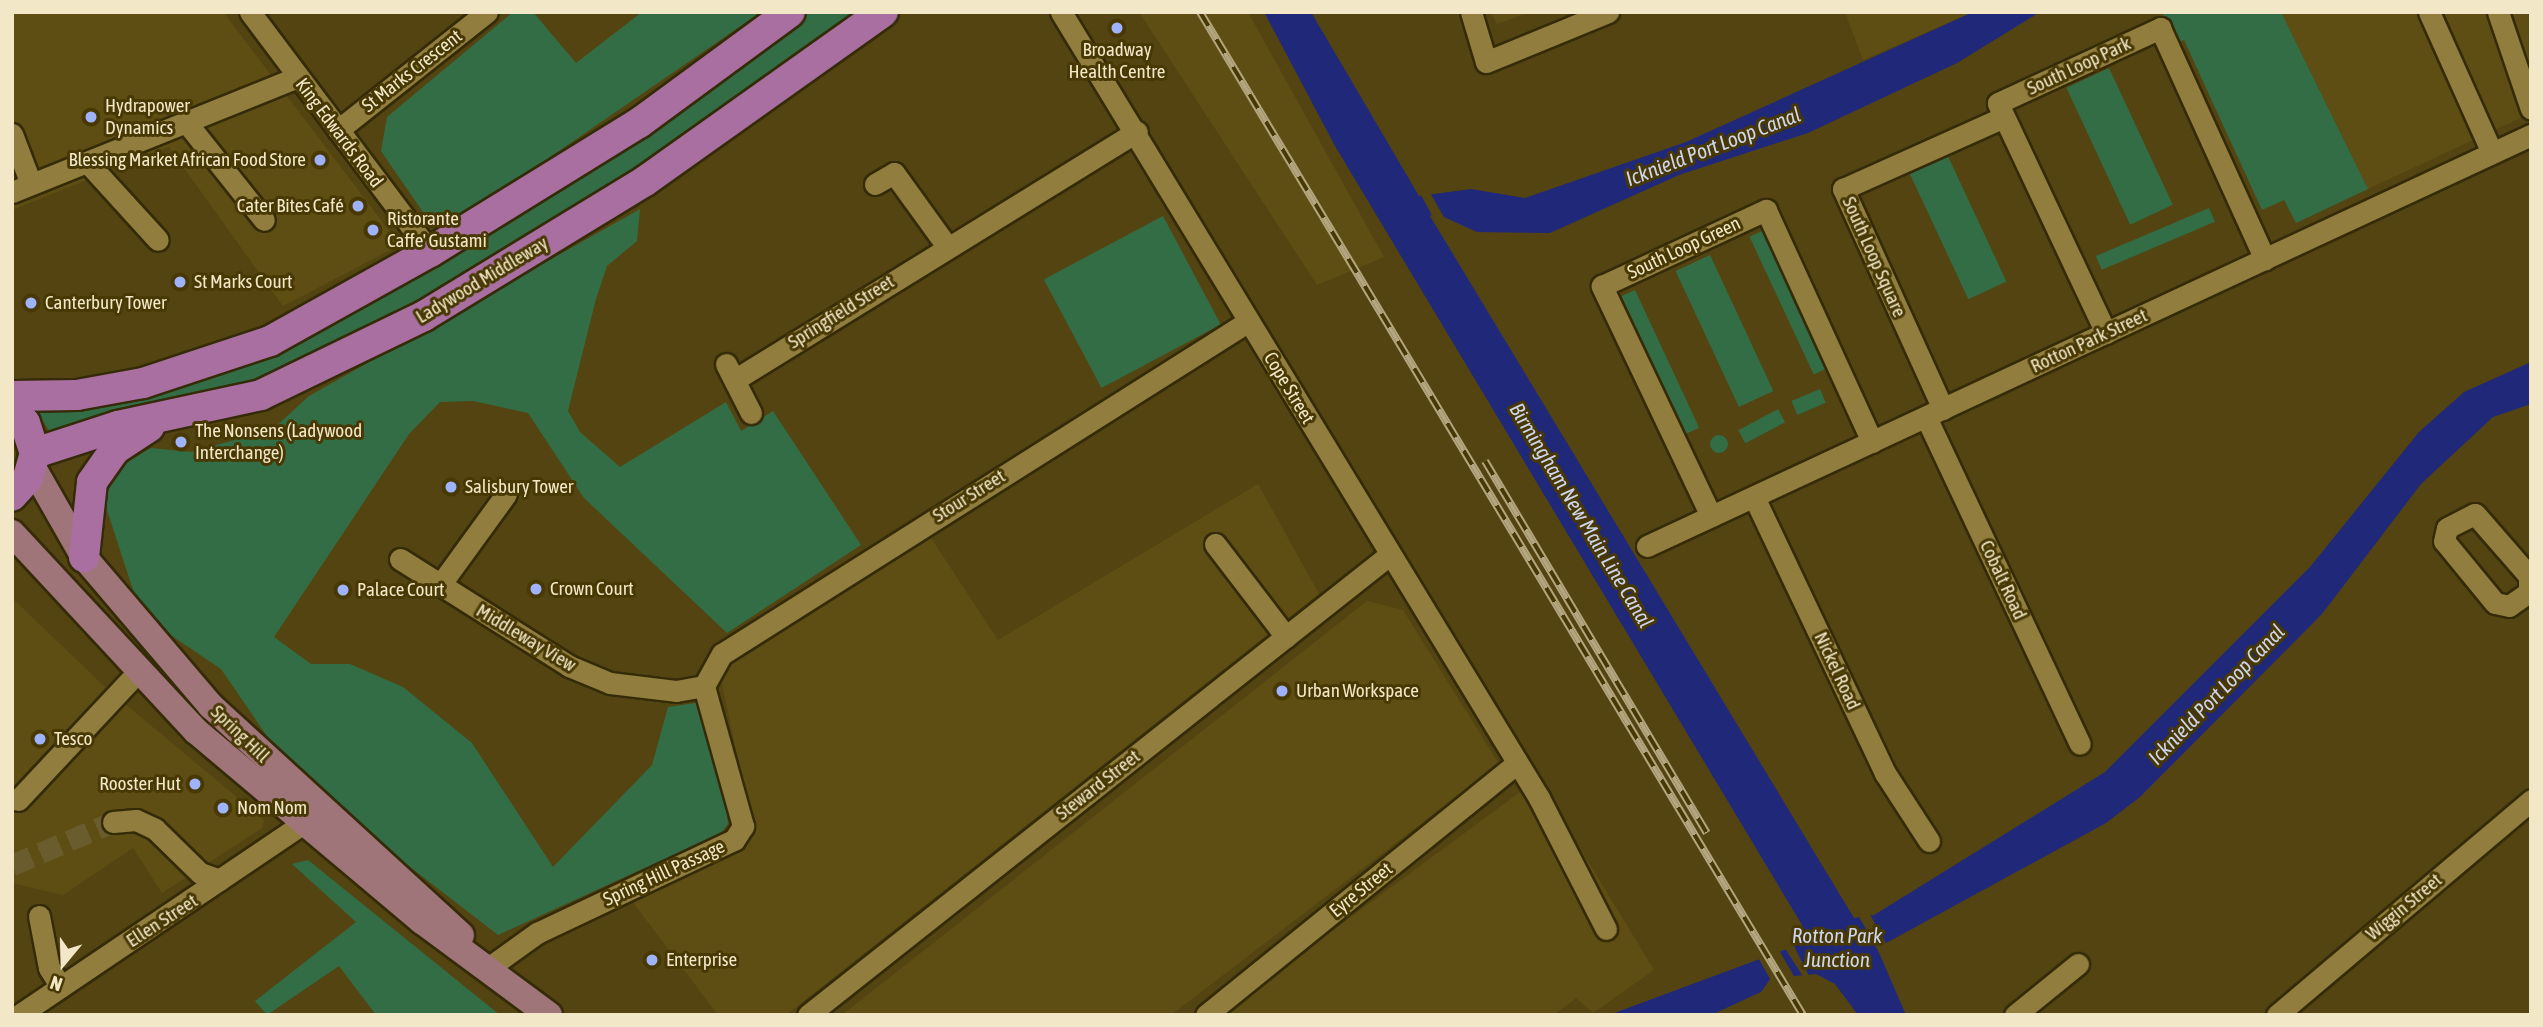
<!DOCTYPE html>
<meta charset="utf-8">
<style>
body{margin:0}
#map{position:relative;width:2543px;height:1027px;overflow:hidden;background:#534412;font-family:"Asap Condensed",sans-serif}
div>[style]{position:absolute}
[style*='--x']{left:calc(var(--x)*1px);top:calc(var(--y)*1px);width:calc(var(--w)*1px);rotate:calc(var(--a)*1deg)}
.built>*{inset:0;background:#5f4e14}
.green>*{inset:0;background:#336d45;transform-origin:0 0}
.round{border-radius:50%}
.water>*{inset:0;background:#202879}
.pier>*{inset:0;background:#534412}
.minor-tunnel>*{height:21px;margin-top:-10.5px;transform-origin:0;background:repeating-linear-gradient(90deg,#6b5c2d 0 21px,transparent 0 31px)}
.roads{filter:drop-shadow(2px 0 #352b08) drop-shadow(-2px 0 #352b08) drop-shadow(0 2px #352b08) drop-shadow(0 -2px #352b08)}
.minor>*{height:21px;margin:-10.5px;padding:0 10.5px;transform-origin:10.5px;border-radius:10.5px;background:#917d3d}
.major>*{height:26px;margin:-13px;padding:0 13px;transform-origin:13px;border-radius:13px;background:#9f7579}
.highway>*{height:30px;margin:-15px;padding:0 15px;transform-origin:15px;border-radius:15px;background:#a96fa1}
.rail>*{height:8px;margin-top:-4px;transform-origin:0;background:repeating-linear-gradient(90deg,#483904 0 16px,#b3a67f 0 32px);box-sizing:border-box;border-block:2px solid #b3a67f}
.dots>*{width:19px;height:19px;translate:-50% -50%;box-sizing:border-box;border:4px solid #483904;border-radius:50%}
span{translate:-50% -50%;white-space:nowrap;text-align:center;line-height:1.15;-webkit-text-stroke:6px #483904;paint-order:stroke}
.poi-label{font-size:19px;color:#f2e7c7}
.left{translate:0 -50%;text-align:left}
.right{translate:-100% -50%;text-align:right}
.street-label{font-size:19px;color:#f2e7c7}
.water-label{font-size:21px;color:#ced5ed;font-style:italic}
.frame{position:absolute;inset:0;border:14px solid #f2e7c7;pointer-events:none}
.north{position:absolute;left:28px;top:929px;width:70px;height:70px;-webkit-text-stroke:5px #483904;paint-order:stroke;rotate:199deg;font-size:19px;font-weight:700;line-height:28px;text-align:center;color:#f2e7c7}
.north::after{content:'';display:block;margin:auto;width:24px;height:32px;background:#f2e7c7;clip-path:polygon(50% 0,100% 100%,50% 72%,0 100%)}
</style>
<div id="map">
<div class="built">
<i style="clip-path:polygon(12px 12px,223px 12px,400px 245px,283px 306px,169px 147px,12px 210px)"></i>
<i style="clip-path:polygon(1139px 12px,1248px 12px,1384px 257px,1317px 285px)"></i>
<i style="clip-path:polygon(1491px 12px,1530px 12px,1497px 24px)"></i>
<i style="clip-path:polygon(1845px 12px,1973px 12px,1863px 60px)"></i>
<i style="clip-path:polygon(2281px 12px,2531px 12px,2531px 113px,2368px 189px)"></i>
<i style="clip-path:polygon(1258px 484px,1319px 594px,786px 1015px,718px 1015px,632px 901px,736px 845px,752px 825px,719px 670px,931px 538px,998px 640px)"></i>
<i style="clip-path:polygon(12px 598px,106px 688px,264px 820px,262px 828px,162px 893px,133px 848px,63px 895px,12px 883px)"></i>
<i style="clip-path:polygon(1367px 601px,1403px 610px,1499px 764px,1171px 1015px,842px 1015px)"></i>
<i style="clip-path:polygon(1538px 779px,1654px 970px,1593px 1013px,1576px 998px,1554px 1015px,1218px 1015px)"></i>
</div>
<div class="green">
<i style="clip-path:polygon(513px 12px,533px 12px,576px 63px,642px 12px,761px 12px,438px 234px,381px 151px,387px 117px)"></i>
<i style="clip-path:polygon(809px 12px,862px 12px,637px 174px,414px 307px,258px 385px,51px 434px,40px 416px,38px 407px,146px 397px,681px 105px)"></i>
<i style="clip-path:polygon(2162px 12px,2281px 12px,2368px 189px,2296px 223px,2284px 200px,2262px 210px,2184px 40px,2177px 43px)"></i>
<i style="left:2109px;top:68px;width:151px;height:47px;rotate:65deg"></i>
<i style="left:1946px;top:152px;width:143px;height:42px;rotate:65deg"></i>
<i style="left:2209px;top:208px;width:15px;height:123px;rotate:67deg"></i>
<i style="clip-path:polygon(640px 209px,637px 241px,607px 266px,596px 299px,568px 411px,580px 432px,620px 467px,726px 402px,741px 431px,773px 411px,861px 545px,727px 633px,584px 498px,528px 413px,473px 401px,440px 402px,409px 434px,274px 637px,311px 664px,350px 664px,403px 687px,472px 743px,553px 867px,652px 765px,668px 707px,702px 702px,722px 764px,728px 824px,721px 833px,498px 935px,370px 836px,269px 739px,221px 669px,172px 636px,134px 593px,104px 501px,117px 468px,151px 448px,190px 452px,272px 430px,309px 396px)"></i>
<i style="left:1163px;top:216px;width:123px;height:135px;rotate:62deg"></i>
<i style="left:1764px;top:230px;width:152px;height:16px;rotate:65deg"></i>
<i style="left:1710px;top:255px;width:150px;height:38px;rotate:65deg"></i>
<i style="left:1635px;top:290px;width:152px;height:15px;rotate:65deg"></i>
<i style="left:1820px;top:389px;width:15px;height:31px;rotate:67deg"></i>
<i style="left:1778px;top:409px;width:15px;height:45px;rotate:62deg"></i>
<i class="round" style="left:1710px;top:435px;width:18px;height:18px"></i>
<i style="clip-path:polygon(308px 860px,500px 1015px,376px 1015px,339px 966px,267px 1015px,255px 1001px,356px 922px,292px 864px)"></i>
</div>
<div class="water">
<i style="clip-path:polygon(1264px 12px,1311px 12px,1419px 196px,1471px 189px,1525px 198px,1686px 142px,1973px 12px,2040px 12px,1957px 63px,1808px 133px,1679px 175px,1550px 233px,1477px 232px,1435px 213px,1430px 216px,1854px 918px,1874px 915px,2105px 772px,2310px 567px,2419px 432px,2464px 392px,2531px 362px,2531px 404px,2493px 417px,2421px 484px,2322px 614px,2140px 797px,2106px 823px,1877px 948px,1906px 1015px,1858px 1015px,1835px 984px,1816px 974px,1771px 978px,1761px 992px,1711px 1015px,1609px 1015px,1800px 944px,1802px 925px,1335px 146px)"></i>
</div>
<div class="pier">
<i style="clip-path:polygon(1414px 182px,1420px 192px,1428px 189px,1446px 221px,1434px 219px)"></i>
<i style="clip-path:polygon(1869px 913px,1888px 947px,1880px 954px,1858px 915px)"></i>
<i style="clip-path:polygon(1793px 944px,1809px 976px,1804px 978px,1784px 947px)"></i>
<i style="clip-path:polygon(1779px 950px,1795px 978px,1772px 982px,1758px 958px)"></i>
</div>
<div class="minor-tunnel">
<i style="--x:12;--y:865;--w:110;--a:-23.1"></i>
</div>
<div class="roads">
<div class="minor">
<i style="--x:250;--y:12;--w:300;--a:53.1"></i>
<i style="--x:1061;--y:12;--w:920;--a:58.69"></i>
<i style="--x:1539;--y:798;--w:147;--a:62.9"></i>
<i style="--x:1471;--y:12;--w:52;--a:73.3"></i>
<i style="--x:1486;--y:62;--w:132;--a:-22.3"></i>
<i style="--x:2429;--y:12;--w:154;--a:65.9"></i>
<i style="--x:2498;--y:12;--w:102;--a:71.2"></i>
<i style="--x:186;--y:122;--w:125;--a:51.5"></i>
<i style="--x:338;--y:130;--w:190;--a:-38.4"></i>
<i style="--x:12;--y:134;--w:53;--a:69.2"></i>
<i style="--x:87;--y:162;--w:105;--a:47.7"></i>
<i style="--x:875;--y:184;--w:22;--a:-30"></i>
<i style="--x:894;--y:173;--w:89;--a:54.2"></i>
<i style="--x:12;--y:192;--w:306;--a:-21.9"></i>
<i style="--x:2106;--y:333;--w:254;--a:-115.2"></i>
<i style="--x:1998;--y:103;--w:179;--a:-24.8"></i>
<i style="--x:2160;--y:28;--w:254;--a:65.6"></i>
<i style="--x:726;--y:364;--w:55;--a:63"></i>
<i style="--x:736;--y:379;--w:471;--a:-31.7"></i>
<i style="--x:1943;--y:409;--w:242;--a:-114.4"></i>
<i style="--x:1843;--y:189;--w:176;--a:-24.1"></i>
<i style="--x:1926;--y:417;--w:361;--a:64.8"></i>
<i style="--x:1754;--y:497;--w:306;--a:64.6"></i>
<i style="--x:1885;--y:773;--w:81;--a:57.1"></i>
<i style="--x:2475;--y:514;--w:82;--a:48.9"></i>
<i style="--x:2529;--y:576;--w:16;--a:90"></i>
<i style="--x:2529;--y:592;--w:24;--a:145"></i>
<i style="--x:2509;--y:606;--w:14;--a:-168"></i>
<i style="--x:2495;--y:603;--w:80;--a:-129.4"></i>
<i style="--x:2444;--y:541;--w:13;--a:-77"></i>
<i style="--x:2447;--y:528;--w:31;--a:-27"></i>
<i style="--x:1711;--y:516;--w:255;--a:-115.4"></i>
<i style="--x:1602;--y:286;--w:181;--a:-24.9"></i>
<i style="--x:1766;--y:210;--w:255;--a:65.4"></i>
<i style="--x:1215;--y:544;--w:117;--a:52.6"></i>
<i style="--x:1647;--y:546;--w:975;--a:-24.94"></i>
<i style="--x:400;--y:559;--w:200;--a:32.3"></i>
<i style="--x:569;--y:666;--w:44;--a:22.5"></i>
<i style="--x:610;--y:683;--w:66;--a:6.9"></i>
<i style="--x:676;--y:691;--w:28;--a:-10"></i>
<i style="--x:440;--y:585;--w:112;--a:-54"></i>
<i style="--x:704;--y:686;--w:37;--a:-61"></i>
<i style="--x:722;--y:654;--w:623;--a:-32.29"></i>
<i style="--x:18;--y:800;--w:173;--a:-46.9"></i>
<i style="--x:113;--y:822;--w:23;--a:-5"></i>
<i style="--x:136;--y:820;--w:21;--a:25"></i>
<i style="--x:155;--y:829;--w:63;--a:44.4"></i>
<i style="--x:200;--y:873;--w:21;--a:19"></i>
<i style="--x:39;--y:916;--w:53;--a:79.1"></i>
<i style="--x:49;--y:968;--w:22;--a:58"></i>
<i style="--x:491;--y:966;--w:57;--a:-35.7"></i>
<i style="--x:537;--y:933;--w:218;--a:-25.3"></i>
<i style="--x:734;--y:840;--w:17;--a:-57"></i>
<i style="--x:743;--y:826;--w:145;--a:-105.6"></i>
<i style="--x:19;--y:1015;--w:341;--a:-34"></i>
<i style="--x:808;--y:1015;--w:740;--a:-38.36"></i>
<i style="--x:1206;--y:1015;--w:397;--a:-39"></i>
<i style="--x:2015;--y:1015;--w:81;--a:-39"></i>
<i style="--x:2277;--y:1015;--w:333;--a:-40.2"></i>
</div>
<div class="major">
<i style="--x:32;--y:466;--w:105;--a:60.3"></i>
<i style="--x:84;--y:557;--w:196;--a:49.6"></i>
<i style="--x:211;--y:706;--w:339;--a:42.5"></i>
<i style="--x:12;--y:533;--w:270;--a:47.1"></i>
<i style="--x:196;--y:731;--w:295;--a:40.1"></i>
<i style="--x:422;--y:921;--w:158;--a:36.5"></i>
</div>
<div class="highway">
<i style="--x:12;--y:396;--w:65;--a:-0.9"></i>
<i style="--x:77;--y:395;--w:67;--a:-10.3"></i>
<i style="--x:143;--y:383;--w:134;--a:-18.3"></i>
<i style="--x:270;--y:341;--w:183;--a:-29.1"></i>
<i style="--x:430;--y:252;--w:246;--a:-31.7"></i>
<i style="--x:639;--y:123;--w:187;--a:-36.3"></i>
<i style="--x:12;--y:410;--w:18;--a:45"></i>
<i style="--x:25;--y:423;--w:32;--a:72"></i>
<i style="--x:35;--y:453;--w:26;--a:106"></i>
<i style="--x:28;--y:478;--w:24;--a:132"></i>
<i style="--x:35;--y:453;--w:87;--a:-18"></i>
<i style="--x:118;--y:426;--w:146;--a:-12.2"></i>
<i style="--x:261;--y:395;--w:181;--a:-25.9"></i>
<i style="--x:424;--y:316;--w:259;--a:-31.4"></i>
<i style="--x:645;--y:181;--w:292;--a:-35.4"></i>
<i style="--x:84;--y:557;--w:75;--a:-83.9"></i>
<i style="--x:92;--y:482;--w:39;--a:-55"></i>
<i style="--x:114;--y:450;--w:42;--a:-33.3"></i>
</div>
</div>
<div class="rail">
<i style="--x:1200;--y:12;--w:1170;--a:58.99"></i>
<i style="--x:1485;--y:461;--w:433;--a:59.2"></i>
</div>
<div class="dots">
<i style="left:1117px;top:28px;background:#9fb3fd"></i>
<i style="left:91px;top:117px;background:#9fb3fd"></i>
<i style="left:320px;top:160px;background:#9fb3fd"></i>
<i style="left:358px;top:206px;background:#9fb3fd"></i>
<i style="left:373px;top:230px;background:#9fb3fd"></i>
<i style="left:180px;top:282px;background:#9fb3fd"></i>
<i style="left:31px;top:303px;background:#9fb3fd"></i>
<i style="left:181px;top:442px;background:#9fb3fd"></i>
<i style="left:451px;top:487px;background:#9fb3fd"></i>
<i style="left:536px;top:589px;background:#9fb3fd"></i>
<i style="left:343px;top:590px;background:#9fb3fd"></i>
<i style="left:1282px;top:691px;background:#9fb3fd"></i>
<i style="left:40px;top:739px;background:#9fb3fd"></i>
<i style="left:195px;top:784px;background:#9fb3fd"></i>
<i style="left:223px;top:808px;background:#9fb3fd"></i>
<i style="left:652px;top:960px;background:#9fb3fd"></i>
</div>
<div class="poi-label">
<span style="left:1117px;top:61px">Broadway<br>Health Centre</span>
<span class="left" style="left:105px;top:117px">Hydrapower<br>Dynamics</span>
<span class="right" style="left:306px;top:160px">Blessing Market African Food Store</span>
<span class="right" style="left:344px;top:206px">Cater Bites Café</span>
<span class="left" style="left:387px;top:230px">Ristorante<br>Caffe' Gustami</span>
<span class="left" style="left:194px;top:282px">St Marks Court</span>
<span class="left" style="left:45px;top:303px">Canterbury Tower</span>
<span class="left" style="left:195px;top:442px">The Nonsens (Ladywood<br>Interchange)</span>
<span class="left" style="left:465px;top:487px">Salisbury Tower</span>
<span class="left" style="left:550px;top:589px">Crown Court</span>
<span class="left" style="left:357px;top:590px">Palace Court</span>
<span class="left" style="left:1296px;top:691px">Urban Workspace</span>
<span class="left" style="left:54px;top:739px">Tesco</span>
<span class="right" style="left:181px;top:784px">Rooster Hut</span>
<span class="left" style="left:237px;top:808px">Nom Nom</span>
<span class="left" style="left:666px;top:960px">Enterprise</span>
</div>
<div class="street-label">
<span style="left:2079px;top:66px;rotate:-25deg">South Loop Park</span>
<span style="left:412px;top:71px;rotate:-38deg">St Marks Crescent</span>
<span style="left:339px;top:133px;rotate:53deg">King Edwards Road</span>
<span style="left:1684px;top:248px;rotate:-25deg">South Loop Green</span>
<span style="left:1874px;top:257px;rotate:66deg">South Loop Square</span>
<span style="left:482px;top:280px;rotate:-31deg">Ladywood Middleway</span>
<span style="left:841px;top:312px;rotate:-32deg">Springfield Street</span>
<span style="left:2089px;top:341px;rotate:-25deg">Rotton Park Street</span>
<span style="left:1289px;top:388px;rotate:59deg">Cope Street</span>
<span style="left:969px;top:496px;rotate:-32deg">Stour Street</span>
<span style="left:2003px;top:580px;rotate:65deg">Cobalt Road</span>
<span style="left:526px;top:638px;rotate:31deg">Middleway View</span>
<span style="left:1837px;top:671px;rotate:65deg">Nickel Road</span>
<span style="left:240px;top:734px;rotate:44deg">Spring Hill</span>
<span style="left:1098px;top:785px;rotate:-38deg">Steward Street</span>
<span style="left:664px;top:873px;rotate:-25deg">Spring Hill Passage</span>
<span style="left:1361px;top:890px;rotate:-39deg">Eyre Street</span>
<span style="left:2404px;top:907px;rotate:-40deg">Wiggin Street</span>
<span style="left:162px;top:921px;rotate:-33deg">Ellen Street</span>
</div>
<div class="water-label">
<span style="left:1713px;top:146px;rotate:-21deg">Icknield Port Loop Canal</span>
<span style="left:1582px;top:515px;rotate:59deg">Birmingham New Main Line Canal</span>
<span style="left:2216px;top:694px;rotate:-46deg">Icknield Port Loop Canal</span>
<span style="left:1837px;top:947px">Rotton Park<br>Junction</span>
</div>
<div class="frame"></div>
<div class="north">N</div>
</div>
